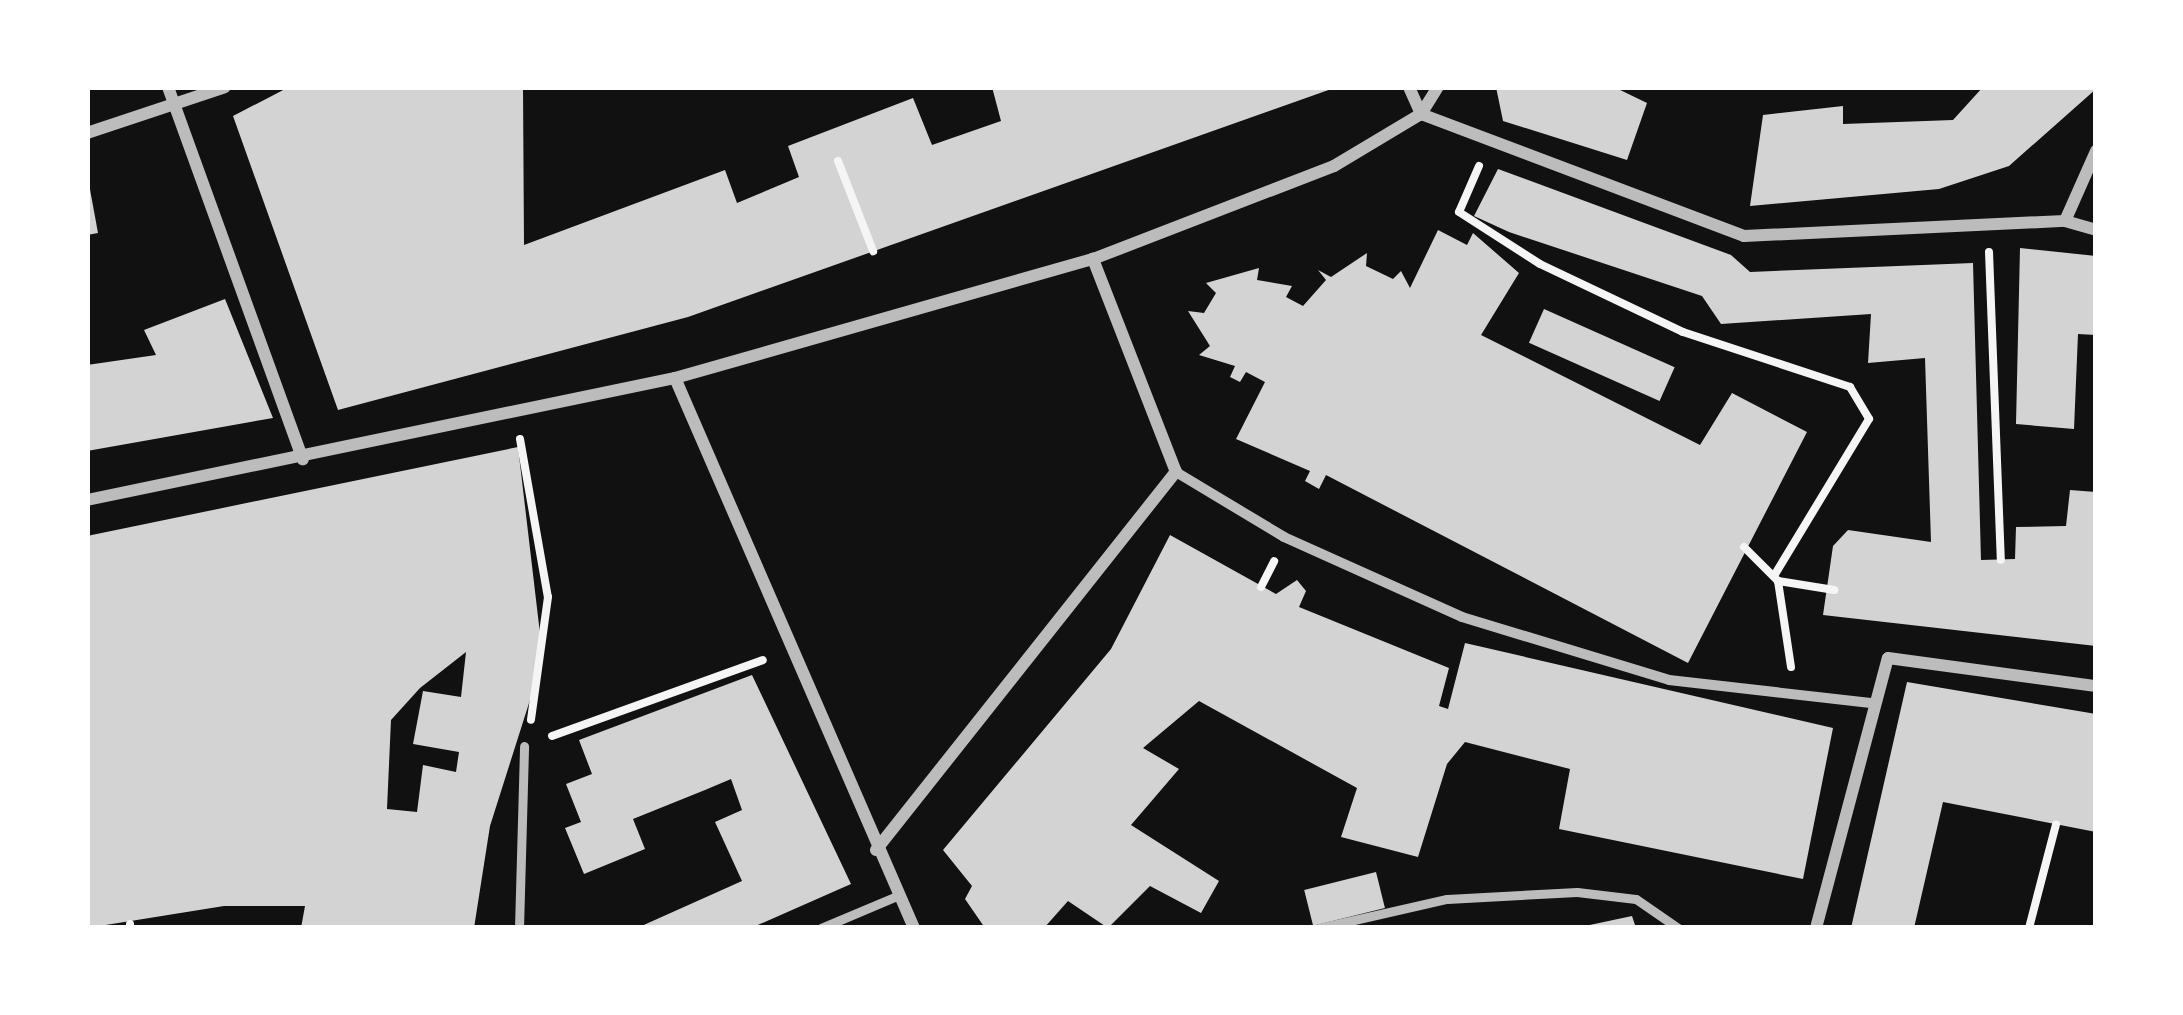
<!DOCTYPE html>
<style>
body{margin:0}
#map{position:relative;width:2183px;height:1015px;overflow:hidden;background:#111;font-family:Manrope,sans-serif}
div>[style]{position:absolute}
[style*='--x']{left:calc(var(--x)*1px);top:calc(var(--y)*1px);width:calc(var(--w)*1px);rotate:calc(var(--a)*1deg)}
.building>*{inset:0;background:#d3d3d3;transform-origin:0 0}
.path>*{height:8px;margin:-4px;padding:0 4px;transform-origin:4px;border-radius:4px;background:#f5f5f5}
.service>*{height:9px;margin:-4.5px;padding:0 4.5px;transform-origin:4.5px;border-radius:4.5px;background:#bcbcbc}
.pedestrian>*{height:10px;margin:-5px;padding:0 5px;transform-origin:5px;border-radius:5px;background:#bcbcbc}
.minor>*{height:12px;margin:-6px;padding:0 6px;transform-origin:6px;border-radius:6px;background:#bcbcbc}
span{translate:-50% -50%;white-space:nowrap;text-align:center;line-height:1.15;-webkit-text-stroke:9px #fff;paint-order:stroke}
.frame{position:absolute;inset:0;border:90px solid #fff;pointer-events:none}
</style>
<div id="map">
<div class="building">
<i style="clip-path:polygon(289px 87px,523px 87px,524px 245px,725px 170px,737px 203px,799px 177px,788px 146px,913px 98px,932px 145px,1001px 121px,992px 87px,1337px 87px,688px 317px,338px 410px,233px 116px)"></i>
<i style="clip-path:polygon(1496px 87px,1614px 87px,1647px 103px,1627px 160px,1503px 121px)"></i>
<i style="clip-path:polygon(1983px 87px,2096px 89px,2009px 166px,1939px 189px,1750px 206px,1763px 115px,1843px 106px,1843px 124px,1953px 120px)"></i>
<i style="clip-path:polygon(1498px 169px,1731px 255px,1750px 272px,1973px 263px,1981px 560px,2015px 559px,2016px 527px,2066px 526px,2070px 490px,2096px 492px,2096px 646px,1823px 615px,1833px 546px,1848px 530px,1931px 542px,1925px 358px,1868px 363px,1871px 314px,1721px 324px,1702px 296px,1509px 232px,1474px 216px)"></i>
<i style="clip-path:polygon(87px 184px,89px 184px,98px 233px,87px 235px)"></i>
<i style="clip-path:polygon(1438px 230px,1467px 245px,1473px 233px,1519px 273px,1481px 335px,1700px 445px,1732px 393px,1807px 432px,1688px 663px,1326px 475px,1319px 489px,1305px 481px,1310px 471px,1236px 439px,1265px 382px,1246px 372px,1240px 382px,1230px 377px,1235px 366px,1199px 355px,1210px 346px,1188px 311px,1204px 313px,1216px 293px,1206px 283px,1259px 268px,1257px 280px,1292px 286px,1286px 297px,1303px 306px,1326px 280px,1318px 270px,1331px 277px,1367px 253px,1366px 266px,1393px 279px,1401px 271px,1410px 288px)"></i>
<i style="clip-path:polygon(2020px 248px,2096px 256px,2096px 335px,2078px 334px,2074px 429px,2016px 424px)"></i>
<i style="clip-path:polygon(225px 299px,273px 418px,87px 451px,87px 365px,156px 355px,144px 330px)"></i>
<i style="left:1544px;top:309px;width:143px;height:37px;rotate:24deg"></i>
<i style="clip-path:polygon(evenodd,518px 447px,543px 659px,490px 826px,474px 928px,301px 928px,305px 906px,224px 906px,87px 928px,87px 536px,518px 447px,466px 652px,461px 697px,423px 691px,413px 744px,459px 752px,456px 772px,423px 765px,417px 812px,387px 809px,391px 720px,420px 688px,466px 652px)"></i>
<i style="clip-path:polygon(1170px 535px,1276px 594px,1297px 580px,1306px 591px,1299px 607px,1449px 668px,1439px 706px,1448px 709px,1465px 643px,1833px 728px,1803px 879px,1559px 829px,1570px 769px,1465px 742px,1447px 764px,1418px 857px,1341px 837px,1357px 788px,1199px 701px,1143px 748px,1179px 769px,1131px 825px,1219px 881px,1201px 913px,1150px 886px,1108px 928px,1068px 901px,1044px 928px,985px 928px,965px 899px,972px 886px,943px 850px,1111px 649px)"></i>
<i style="clip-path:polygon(752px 675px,851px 884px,751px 928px,637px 928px,742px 881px,715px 822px,742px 810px,731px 779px,705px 790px,633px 819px,645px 849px,584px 874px,565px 828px,581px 822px,566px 784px,592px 774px,579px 740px)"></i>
<i style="clip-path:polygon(1907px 682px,2096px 714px,2096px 832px,1943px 802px,1914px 928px,1851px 928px)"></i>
<i style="left:1376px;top:872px;width:37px;height:74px;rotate:76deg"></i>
<i style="clip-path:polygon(1632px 916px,1636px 928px,1585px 928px,1585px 926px)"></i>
</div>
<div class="path">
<i style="--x:838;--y:161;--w:97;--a:68.7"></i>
<i style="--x:1479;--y:166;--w:50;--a:113.5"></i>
<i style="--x:1459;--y:212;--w:96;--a:32.7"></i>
<i style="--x:1540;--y:264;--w:158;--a:25.4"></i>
<i style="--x:1683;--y:332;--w:176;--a:18.2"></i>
<i style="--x:1850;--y:387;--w:37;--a:59"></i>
<i style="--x:1869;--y:419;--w:181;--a:121.2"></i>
<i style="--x:1989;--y:252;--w:308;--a:87.8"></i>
<i style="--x:520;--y:439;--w:160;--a:80"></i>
<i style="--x:548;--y:597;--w:124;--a:97.9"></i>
<i style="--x:1744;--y:547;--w:48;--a:45"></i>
<i style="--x:1778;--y:581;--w:87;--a:81.4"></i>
<i style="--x:1778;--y:581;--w:57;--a:9.1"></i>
<i style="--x:1261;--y:587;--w:29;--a:-63"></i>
<i style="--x:552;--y:736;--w:224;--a:-19.8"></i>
<i style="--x:130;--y:924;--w:4;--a:90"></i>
<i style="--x:2029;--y:928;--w:107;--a:-75.4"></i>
</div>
<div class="service">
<i style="--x:519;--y:928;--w:182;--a:-88.4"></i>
<i style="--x:821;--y:928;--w:82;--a:-22.8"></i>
<i style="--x:1319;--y:928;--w:131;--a:-12.8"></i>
<i style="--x:1447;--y:899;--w:130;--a:-3.1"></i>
<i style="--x:1577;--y:892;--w:59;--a:6.8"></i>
<i style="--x:1636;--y:899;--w:51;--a:34.6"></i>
</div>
<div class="pedestrian">
<i style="--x:1176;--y:472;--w:126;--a:31"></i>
<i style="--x:1284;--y:537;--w:195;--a:24.2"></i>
<i style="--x:1462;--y:617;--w:216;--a:16.9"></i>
<i style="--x:1669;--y:680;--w:203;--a:6.5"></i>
</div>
<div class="minor">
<i style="--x:168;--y:87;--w:396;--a:70.1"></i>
<i style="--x:1409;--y:87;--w:30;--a:66"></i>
<i style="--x:1421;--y:114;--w:345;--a:20.7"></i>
<i style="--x:1744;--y:236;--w:321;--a:-2.7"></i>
<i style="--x:2065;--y:221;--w:32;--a:16"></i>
<i style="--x:87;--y:133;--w:145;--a:-18.4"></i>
<i style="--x:2065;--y:221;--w:77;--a:-66.1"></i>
<i style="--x:675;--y:378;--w:600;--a:66.51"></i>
<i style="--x:87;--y:500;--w:601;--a:-11.72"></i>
<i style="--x:675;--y:378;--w:435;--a:-15.9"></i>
<i style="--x:1093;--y:259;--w:258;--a:-21.1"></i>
<i style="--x:1334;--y:166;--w:101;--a:-30.9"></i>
<i style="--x:1421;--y:114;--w:32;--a:-58"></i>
<i style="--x:876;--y:850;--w:483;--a:-51.6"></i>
<i style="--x:1176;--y:472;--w:229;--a:-111.3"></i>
<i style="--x:1816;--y:928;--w:279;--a:-75.1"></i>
<i style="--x:1888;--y:658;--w:210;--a:7.7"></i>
</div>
<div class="frame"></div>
</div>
